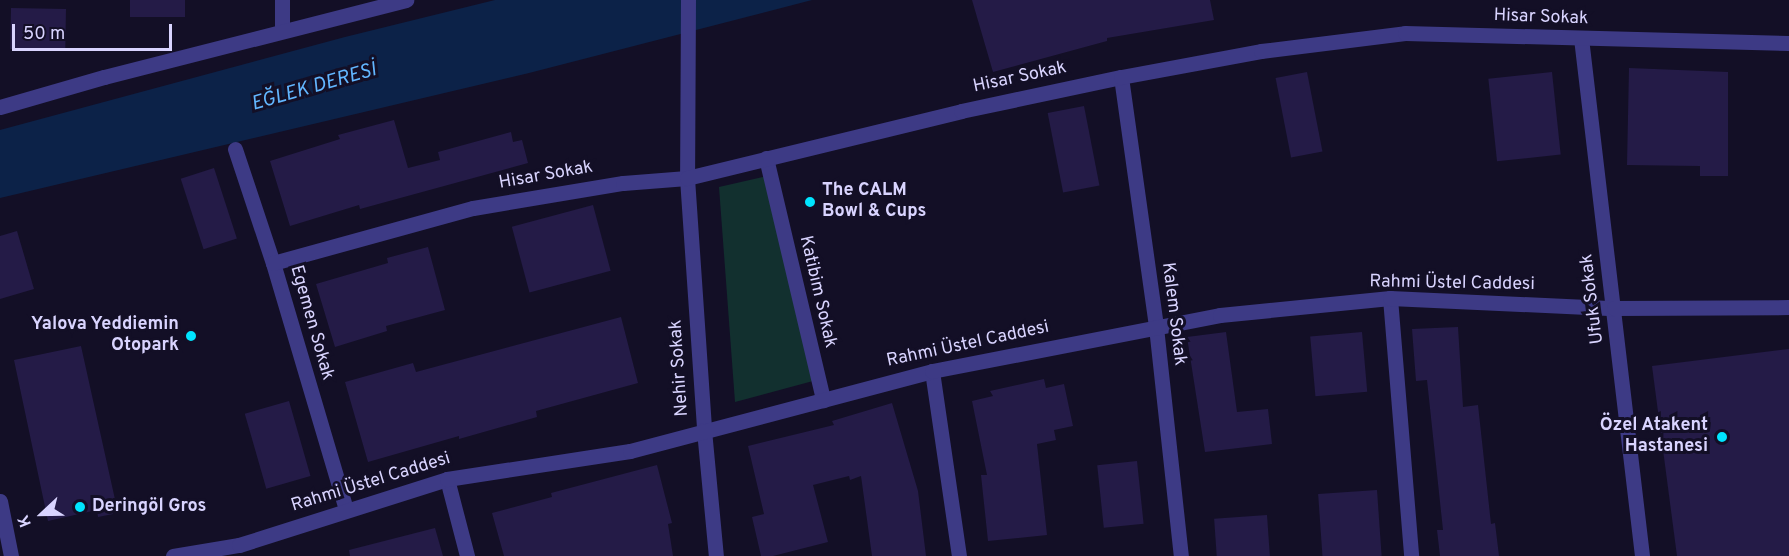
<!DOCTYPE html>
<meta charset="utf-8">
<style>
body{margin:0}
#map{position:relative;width:1789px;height:556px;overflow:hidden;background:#130f26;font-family:Overpass,sans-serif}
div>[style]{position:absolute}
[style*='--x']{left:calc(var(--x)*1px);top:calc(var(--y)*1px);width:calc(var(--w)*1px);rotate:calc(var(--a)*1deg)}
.green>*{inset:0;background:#12302f}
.water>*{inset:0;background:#0c2248}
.building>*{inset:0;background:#241b47;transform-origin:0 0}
.street>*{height:15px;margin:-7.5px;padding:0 7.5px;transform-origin:7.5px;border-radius:7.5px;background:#3d3a85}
.dots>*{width:16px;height:16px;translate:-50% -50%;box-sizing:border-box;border:3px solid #130f26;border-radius:50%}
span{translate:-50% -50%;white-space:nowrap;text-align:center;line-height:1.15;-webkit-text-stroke:6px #130f26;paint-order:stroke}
.street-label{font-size:18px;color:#d9d4ff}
.poi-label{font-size:18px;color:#d9d4ff;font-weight:700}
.left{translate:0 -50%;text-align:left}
.right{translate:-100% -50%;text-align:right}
.water-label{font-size:20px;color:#62b6ff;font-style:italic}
.north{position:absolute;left:12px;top:484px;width:60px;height:60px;-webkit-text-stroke:4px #130f26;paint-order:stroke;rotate:248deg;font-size:16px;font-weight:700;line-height:24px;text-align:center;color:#d9d4ff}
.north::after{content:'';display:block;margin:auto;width:21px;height:27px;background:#d9d4ff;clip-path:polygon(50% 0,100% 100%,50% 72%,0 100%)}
.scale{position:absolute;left:12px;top:24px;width:160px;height:27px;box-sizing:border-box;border:3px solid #d9d4ff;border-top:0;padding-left:8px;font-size:18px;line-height:21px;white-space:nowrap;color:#d9d4ff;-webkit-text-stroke:4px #130f26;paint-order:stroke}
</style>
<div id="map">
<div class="green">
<i style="clip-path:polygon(767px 176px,813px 381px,735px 402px,719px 187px)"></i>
</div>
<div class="water">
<i style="clip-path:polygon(495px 0,812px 0,529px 73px,0 198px,0 130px,345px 37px)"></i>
</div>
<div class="building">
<i style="left:130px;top:0;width:55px;height:17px"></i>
<i style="clip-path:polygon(972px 0,1210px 0,1214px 20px,1107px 38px,1107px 41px,993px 72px)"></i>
<i style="left:11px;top:8px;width:55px;height:41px;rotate:1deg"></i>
<i style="clip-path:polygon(1629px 68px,1728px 72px,1728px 176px,1700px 176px,1700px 166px,1627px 165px)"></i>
<i style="left:1307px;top:72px;width:81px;height:32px;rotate:79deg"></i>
<i style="left:1552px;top:72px;width:83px;height:64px;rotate:84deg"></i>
<i style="left:1084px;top:106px;width:81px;height:37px;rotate:79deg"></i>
<i style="clip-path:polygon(394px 120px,408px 168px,440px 160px,438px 152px,511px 132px,513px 142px,522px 140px,528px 163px,360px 209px,359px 205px,290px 226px,270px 161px,340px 139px,338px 135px)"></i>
<i style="left:214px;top:168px;width:74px;height:35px;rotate:72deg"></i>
<i style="left:593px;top:205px;width:68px;height:84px;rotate:75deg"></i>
<i style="clip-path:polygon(17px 231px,34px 289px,0 299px,0 236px)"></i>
<i style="clip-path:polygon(428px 247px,445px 310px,386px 326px,387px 331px,335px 347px,316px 284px,388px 263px,387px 258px)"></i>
<i style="clip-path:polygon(621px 317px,638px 383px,536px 411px,537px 417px,459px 439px,459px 436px,368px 462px,345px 382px,413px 363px,416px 372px)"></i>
<i style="clip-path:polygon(1458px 327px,1463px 407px,1478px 405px,1491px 524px,1495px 523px,1499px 556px,1440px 556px,1437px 530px,1443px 530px,1427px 380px,1416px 381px,1412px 329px)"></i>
<i style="clip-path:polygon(1226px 332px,1237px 412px,1268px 409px,1272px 444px,1205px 452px,1187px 337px)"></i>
<i style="left:1362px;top:332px;width:60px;height:52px;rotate:85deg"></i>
<i style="clip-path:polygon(81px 346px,118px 513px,98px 517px,97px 510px,48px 521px,14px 360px)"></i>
<i style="clip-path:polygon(1789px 349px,1789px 556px,1677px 556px,1652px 366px)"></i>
<i style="clip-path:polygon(1044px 379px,1046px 388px,1064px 384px,1073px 426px,1054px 430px,1056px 440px,1037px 444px,1047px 535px,988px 541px,981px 475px,987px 475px,972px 401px,993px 396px,990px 391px)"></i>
<i style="left:289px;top:401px;width:78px;height:46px;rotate:74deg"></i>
<i style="clip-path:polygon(892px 403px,918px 491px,926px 556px,872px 556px,861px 476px,850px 480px,849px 476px,813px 485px,828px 542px,773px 556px,761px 556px,752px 517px,764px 514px,748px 446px,834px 425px,832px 421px)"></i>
<i style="left:1137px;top:461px;width:63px;height:40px;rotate:84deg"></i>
<i style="clip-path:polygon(657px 465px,672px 523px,668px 524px,673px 556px,504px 556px,492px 513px,552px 497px,551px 493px)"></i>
<i style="left:1377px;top:490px;width:66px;height:59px;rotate:86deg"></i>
<i style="left:1267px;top:515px;width:41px;height:53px;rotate:86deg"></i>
<i style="clip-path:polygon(435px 528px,443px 556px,350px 556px,349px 550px)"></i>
</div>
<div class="street">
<i style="--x:282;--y:0;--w:31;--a:90"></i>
<i style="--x:688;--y:0;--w:178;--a:90.3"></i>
<i style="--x:687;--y:178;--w:253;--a:86.1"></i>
<i style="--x:704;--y:430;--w:127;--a:84.6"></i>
<i style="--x:1581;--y:38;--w:522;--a:83.28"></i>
<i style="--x:1121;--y:77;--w:252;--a:82"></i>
<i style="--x:1156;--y:327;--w:230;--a:83.8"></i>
<i style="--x:0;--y:107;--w:108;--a:-16.1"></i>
<i style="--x:104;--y:77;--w:312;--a:-14.3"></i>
<i style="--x:235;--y:149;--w:120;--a:71.6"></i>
<i style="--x:273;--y:263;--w:257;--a:73.5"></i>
<i style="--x:766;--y:158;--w:249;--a:76.7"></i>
<i style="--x:273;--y:263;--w:207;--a:-15.4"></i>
<i style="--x:473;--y:208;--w:152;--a:-9.5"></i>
<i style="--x:623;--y:183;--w:64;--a:-4.5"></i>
<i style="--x:687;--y:178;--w:282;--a:-13.7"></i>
<i style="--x:961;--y:111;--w:164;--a:-12"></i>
<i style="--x:1121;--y:77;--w:142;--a:-10.5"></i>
<i style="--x:1261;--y:51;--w:145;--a:-7.1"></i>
<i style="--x:1405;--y:33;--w:384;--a:1.5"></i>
<i style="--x:1390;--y:298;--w:259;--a:85.3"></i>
<i style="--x:932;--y:371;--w:187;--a:81.7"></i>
<i style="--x:447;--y:479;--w:80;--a:75.4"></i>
<i style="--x:0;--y:501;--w:56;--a:78.7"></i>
<i style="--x:173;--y:556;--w:67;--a:-9.5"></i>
<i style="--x:239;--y:545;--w:218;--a:-17.6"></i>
<i style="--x:447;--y:479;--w:185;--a:-8.7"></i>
<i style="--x:630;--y:451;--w:312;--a:-14.8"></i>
<i style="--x:932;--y:371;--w:293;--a:-11"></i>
<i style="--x:1220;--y:315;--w:171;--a:-5.7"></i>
<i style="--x:1390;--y:298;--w:224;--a:2.6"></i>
<i style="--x:1614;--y:308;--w:175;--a:-0.3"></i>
</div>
<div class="dots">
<i style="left:810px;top:202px;background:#00e5ff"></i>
<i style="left:191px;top:336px;background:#00e5ff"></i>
<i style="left:1722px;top:437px;background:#00e5ff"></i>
<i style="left:80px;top:507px;background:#00e5ff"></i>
</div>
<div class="street-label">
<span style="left:1541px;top:18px;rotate:2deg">Hisar Sokak</span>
<span style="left:1020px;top:78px;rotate:-12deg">Hisar Sokak</span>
<span style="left:546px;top:176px;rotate:-10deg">Hisar Sokak</span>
<span style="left:1452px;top:284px;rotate:1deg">Rahmi Üstel Caddesi</span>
<span style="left:817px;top:292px;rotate:77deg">Katibim Sokak</span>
<span style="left:1593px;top:299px;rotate:-97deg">Ufuk Sokak</span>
<span style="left:1173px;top:314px;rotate:83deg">Kalem Sokak</span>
<span style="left:311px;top:323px;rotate:74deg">Egemen Sokak</span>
<span style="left:968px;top:345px;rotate:-12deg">Rahmi Üstel Caddesi</span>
<span style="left:680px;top:368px;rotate:-94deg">Nehir Sokak</span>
<span style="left:371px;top:483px;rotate:-17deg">Rahmi Üstel Caddesi</span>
</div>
<div class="poi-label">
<span class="left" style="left:822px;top:202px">The CALM<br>Bowl &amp; Cups</span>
<span class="right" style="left:179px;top:336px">Yalova Yeddiemin<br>Otopark</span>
<span class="right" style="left:1708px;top:437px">Özel Atakent<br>Hastanesi</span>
<span class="left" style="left:92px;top:507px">Deringöl Gros</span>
</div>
<div class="water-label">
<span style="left:314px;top:88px;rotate:-16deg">EĞLEK DERESİ</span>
</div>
<div class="north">K</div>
<div class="scale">50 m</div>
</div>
